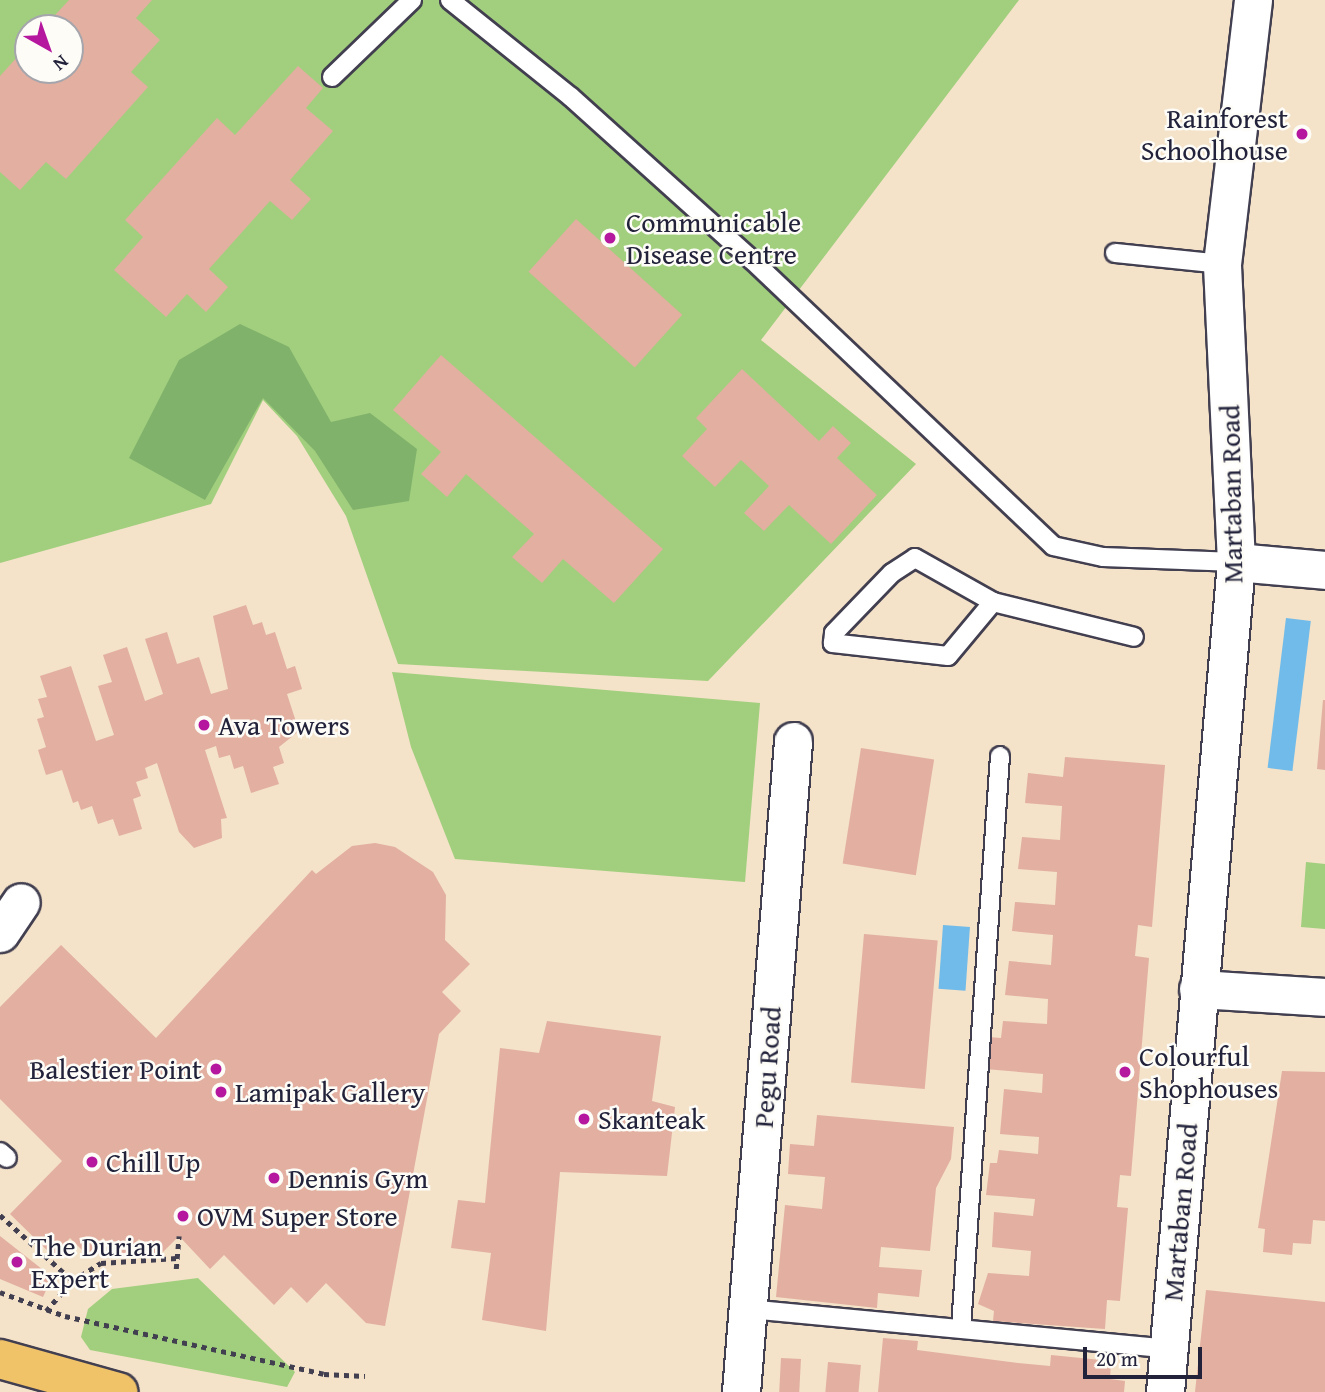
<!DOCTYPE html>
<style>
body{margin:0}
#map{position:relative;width:1325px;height:1392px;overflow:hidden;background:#f4e2c9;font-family:"Gentium Book Plus",serif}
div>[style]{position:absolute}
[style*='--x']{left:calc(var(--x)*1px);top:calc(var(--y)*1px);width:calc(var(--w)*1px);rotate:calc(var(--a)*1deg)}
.green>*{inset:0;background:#a1cf7d}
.forest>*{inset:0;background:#80b26c}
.water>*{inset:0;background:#70bbe9;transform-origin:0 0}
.building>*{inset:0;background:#e2afa0;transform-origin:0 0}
.path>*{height:4.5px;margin-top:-2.25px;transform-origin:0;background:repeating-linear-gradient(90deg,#423f50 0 5px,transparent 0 10px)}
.roads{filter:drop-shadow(2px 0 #423f50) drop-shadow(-2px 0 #423f50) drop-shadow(0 2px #423f50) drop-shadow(0 -2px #423f50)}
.service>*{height:18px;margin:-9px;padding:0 9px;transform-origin:9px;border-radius:9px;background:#fff}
.minor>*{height:37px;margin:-18.5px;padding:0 18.5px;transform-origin:18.5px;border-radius:18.5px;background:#fff}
.primary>*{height:38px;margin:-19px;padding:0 19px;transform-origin:19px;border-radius:19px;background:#f1c369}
.dots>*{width:19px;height:19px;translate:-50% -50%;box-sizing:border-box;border:4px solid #fdfcf7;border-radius:50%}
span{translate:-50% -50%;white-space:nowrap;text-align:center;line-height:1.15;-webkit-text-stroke:5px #fdfcf7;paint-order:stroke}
.poi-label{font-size:28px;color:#22223b}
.right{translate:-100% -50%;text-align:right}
.left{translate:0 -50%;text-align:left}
.street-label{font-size:28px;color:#22223b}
.north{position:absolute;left:14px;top:14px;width:70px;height:70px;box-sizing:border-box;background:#fdfcf7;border:2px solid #a5a5ac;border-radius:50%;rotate:140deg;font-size:19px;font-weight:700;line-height:28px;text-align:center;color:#22223b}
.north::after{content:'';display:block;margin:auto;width:24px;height:32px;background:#b5179e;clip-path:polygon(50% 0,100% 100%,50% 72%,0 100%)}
.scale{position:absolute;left:1083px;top:1347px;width:119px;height:32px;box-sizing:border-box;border:4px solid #22223b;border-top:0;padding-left:9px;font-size:21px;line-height:24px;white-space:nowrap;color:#22223b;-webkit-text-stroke:5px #fdfcf7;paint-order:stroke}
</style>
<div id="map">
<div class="green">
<i style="clip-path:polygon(evenodd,0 0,1019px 0,761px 340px,916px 464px,708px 681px,398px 664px,346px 516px,297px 436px,263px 400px,211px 504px,0 563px,0 0,28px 28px,70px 28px,70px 70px,28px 70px,28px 28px)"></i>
<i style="clip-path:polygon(392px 672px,760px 703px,745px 882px,455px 859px,411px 747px)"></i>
<i style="clip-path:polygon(1306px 862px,1325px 864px,1325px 929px,1301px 927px)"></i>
<i style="clip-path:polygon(198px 1278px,295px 1372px,287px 1387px,90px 1350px,81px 1337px,88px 1309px,112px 1289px)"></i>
</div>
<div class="forest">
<i style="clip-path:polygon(240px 324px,289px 347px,331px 422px,370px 413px,417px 449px,409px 501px,353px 510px,315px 451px,263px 398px,205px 500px,129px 458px,179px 360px)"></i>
</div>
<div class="water">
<i style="left:1286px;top:618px;width:25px;height:151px;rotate:7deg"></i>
<i style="left:943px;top:925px;width:27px;height:64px;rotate:4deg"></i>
</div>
<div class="building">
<i style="clip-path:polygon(69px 0,152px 0,136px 18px,160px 40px,131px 72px,148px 87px,66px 179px,46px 162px,20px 190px,0 172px,0 76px,28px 45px,28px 70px,70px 70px,70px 28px,43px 28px)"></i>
<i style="clip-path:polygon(298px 66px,323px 88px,306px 108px,333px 131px,290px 180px,311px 199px,292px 220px,270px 201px,209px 269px,228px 287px,206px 312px,187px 294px,166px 317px,114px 270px,143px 237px,125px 220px,217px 118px,235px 135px)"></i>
<i style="left:576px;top:219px;width:143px;height:71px;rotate:42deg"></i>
<i style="clip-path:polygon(441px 355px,663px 549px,614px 603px,563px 559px,542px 583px,512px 557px,534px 534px,466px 474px,447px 497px,421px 474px,441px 452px,393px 410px)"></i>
<i style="clip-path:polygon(742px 369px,819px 441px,833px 426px,851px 443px,837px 458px,877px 495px,831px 544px,789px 505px,764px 531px,744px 513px,769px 486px,741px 460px,715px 487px,682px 456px,707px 429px,696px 418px)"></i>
<i style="clip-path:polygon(246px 605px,253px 625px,262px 622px,266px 635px,275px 632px,287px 669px,295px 666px,302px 689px,287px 694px,299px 731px,279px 747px,284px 763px,273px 767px,279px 784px,251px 793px,243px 766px,234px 769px,230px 755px,219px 758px,216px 746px,205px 750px,227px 818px,221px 819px,222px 838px,194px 848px,179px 832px,157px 763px,145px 768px,148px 778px,136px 782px,141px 796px,133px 799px,142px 829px,119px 836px,113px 819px,98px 824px,92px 806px,81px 810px,78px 801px,73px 803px,62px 770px,46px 775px,38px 750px,46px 747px,37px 719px,44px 717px,38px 699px,47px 697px,40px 676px,71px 666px,96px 741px,114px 735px,98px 686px,112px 682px,103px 655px,127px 647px,145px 701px,163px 694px,145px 639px,167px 632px,177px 664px,199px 657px,211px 694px,228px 689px,213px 616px)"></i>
<i style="clip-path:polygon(1323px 700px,1325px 700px,1325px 770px,1317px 769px)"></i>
<i style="left:861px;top:748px;width:74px;height:117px;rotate:9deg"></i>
<i style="clip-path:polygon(1065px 757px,1165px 765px,1152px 927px,1138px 925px,1135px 956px,1149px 958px,1131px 1176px,1120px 1175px,1117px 1207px,1128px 1208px,1120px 1301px,1107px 1300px,1105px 1329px,993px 1321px,994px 1311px,978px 1304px,988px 1273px,1029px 1276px,1031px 1251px,992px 1247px,994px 1212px,1033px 1216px,1035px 1199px,986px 1195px,990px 1163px,997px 1163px,999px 1150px,1038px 1154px,1039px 1137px,1000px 1134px,1004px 1089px,1042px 1093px,1043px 1074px,985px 1069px,988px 1037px,1001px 1038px,1003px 1021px,1047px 1024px,1048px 999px,1005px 995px,1009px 961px,1051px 965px,1053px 935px,1012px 931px,1015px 902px,1055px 905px,1057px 872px,1018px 869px,1022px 837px,1060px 840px,1062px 806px,1025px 803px,1028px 773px,1063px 777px)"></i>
<i style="clip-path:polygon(375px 843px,395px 847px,433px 872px,446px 895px,445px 940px,470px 964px,442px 992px,461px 1011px,439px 1034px,385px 1326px,366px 1323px,326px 1283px,307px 1303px,291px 1287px,274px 1305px,224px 1255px,210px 1269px,179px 1236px,157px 1258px,139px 1239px,121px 1257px,103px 1238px,87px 1255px,70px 1238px,53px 1256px,10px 1214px,62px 1161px,0 1099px,0 1007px,61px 945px,156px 1038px,312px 870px,316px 874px,352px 846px)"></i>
<i style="left:864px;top:934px;width:74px;height:149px;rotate:5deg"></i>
<i style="clip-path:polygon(547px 1021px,661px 1036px,652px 1101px,675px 1107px,667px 1176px,560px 1172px,546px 1331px,482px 1320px,491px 1253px,451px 1248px,458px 1200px,485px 1203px,500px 1048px,539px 1053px)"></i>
<i style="clip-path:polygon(1282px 1071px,1325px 1072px,1325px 1221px,1313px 1220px,1311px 1244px,1293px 1243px,1292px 1255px,1263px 1252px,1265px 1229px,1258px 1228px)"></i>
<i style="clip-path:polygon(817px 1115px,954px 1127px,951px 1159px,936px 1188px,930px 1251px,881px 1247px,879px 1267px,922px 1270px,919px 1297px,878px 1293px,877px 1308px,776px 1297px,785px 1205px,822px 1209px,825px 1177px,788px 1174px,790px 1144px,814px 1146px)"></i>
<i style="clip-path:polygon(0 1236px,52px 1277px,43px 1297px,0 1279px)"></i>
<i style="clip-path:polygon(1206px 1290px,1325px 1302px,1325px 1392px,1195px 1392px)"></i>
<i style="clip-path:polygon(883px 1338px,918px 1341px,917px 1350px,1018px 1363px,1050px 1366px,1051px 1355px,1111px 1361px,1110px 1379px,1125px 1381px,1124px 1392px,878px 1392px)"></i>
<i style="left:781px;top:1358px;width:20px;height:34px;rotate:3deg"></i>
<i style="left:828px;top:1362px;width:33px;height:30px;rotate:5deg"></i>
</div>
<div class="path">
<i style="--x:0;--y:1215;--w:97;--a:42.1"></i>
<i style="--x:176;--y:1269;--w:33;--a:-85"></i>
<i style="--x:0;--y:1292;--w:69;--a:20.3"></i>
<i style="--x:65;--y:1316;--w:265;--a:12.6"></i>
<i style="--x:324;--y:1374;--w:41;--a:2.8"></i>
<i style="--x:46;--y:1311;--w:40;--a:-49"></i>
<i style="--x:72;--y:1281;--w:34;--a:-32"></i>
<i style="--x:101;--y:1263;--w:76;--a:-3.8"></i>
</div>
<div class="roads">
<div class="service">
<i style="--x:450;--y:0;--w:155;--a:38.7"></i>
<i style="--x:571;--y:97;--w:244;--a:42"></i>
<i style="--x:752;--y:260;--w:415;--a:43.5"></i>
<i style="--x:1053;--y:546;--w:51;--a:12.4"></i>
<i style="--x:1103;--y:557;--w:133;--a:2.2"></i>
<i style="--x:332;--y:77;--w:111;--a:-43.9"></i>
<i style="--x:1115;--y:253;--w:108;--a:5.9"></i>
<i style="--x:993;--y:602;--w:70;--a:129.8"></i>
<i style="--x:948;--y:656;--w:116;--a:-173.6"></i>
<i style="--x:833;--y:643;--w:10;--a:-84"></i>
<i style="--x:834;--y:633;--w:83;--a:-46"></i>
<i style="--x:892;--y:573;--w:27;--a:-33"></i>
<i style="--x:915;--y:558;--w:90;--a:29.4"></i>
<i style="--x:993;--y:602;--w:145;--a:13.9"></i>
<i style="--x:0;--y:1152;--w:9;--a:41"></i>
<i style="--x:748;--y:1309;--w:423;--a:5.4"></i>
<i style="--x:961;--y:1328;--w:573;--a:-86.1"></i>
</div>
<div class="minor">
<i style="--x:1236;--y:562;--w:89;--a:5.1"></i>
<i style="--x:0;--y:933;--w:37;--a:-56"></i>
<i style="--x:1198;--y:989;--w:127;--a:3.6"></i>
<i style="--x:741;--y:1392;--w:653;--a:-85.43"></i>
<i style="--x:1165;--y:1392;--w:833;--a:-85.11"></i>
<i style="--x:1236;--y:562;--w:298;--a:-92.7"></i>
<i style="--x:1222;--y:264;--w:266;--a:-83.3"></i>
</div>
<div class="primary">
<i style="--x:0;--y:1359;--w:123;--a:15.6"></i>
</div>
</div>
<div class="dots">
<i style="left:1302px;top:134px;background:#b5179e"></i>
<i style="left:610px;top:238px;background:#b5179e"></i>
<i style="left:204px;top:725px;background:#b5179e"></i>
<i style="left:216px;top:1069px;background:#b5179e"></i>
<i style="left:1125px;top:1072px;background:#b5179e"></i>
<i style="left:221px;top:1092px;background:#b5179e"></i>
<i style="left:584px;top:1119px;background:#b5179e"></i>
<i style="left:92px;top:1162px;background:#b5179e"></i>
<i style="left:274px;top:1178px;background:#b5179e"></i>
<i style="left:183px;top:1216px;background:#b5179e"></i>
<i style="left:17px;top:1262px;background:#b5179e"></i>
</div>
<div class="poi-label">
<span class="right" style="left:1288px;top:134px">Rainforest<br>Schoolhouse</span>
<span class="left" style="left:626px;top:238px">Communicable<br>Disease Centre</span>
<span class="left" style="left:218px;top:725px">Ava Towers</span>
<span class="left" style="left:1139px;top:1072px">Colourful<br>Shophouses</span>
<span class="right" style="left:202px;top:1069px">Balestier Point</span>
<span class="left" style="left:235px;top:1092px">Lamipak Gallery</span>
<span class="left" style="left:598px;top:1119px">Skanteak</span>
<span class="left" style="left:106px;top:1162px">Chill Up</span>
<span class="left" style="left:288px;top:1178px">Dennis Gym</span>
<span class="left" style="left:197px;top:1216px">OVM Super Store</span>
<span class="left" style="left:31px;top:1262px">The Durian<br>Expert</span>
</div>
<div class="street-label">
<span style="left:1231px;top:494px;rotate:-91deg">Martaban Road</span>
<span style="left:767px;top:1067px;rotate:-86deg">Pegu Road</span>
<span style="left:1180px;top:1212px;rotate:-85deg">Martaban Road</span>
</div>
<div class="north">N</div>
<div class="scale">20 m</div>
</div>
